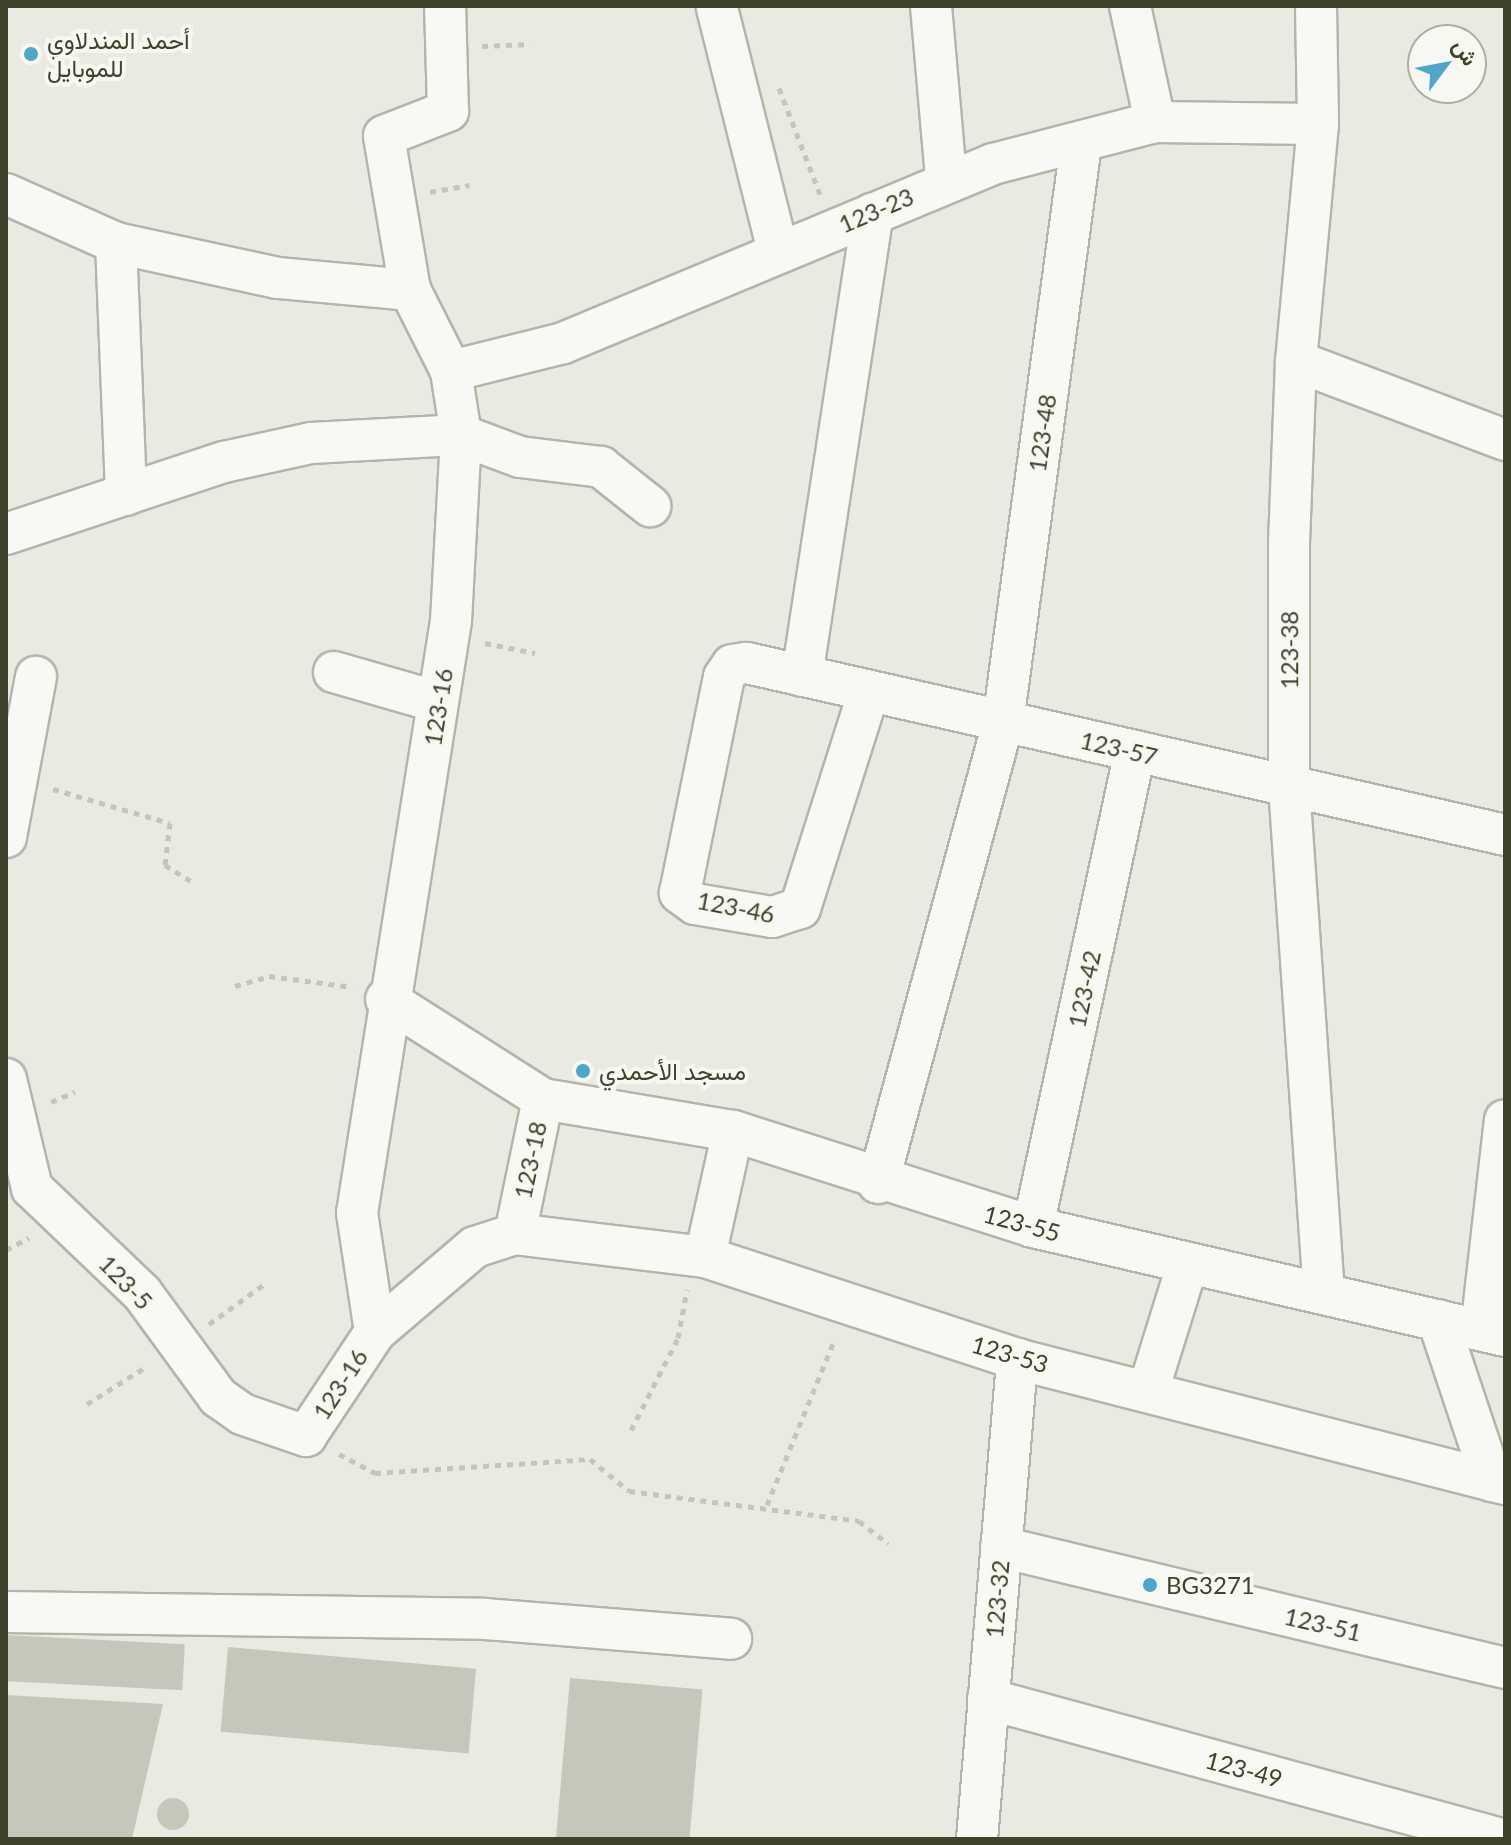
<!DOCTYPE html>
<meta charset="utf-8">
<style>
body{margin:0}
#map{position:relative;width:1511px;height:1845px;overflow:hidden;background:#eaeae3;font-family:Lato,Vazirmatn,sans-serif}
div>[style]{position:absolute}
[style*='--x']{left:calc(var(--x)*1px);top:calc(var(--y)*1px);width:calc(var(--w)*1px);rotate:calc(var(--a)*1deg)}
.building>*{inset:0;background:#c6c7ba;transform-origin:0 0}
.round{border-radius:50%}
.path>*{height:5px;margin-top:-2.5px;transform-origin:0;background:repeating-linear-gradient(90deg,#c4c6bc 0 6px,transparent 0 12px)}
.roads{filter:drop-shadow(2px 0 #b4b4a8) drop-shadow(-2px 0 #b4b4a8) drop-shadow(0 2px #b4b4a8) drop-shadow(0 -2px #b4b4a8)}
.minor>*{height:40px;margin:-20px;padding:0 20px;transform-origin:20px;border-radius:20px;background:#f8f9f5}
.dots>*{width:22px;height:22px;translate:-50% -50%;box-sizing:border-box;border:4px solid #f7f8f2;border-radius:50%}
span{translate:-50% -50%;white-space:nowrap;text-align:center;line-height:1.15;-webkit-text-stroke:8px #f7f8f2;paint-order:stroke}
.poi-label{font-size:24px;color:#40422b}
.left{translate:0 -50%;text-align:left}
.street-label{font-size:24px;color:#40422b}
.frame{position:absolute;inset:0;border:8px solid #40422b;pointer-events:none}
.north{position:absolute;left:1407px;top:24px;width:80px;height:80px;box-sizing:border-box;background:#f7f8f2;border:2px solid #aeafa2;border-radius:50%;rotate:58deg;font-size:22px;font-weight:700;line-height:32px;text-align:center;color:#40422b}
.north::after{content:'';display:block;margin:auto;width:28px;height:36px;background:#4ea6c9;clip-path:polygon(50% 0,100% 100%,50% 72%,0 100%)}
</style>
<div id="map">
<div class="building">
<i style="left:6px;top:1635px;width:179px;height:46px;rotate:3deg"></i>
<i style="left:228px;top:1647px;width:249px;height:85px;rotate:5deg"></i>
<i style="left:570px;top:1678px;width:133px;height:162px;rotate:5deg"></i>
<i style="clip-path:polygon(6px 1695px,163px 1704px,132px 1839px,6px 1839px)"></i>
<i class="round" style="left:157px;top:1798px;width:32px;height:32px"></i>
</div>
<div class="path">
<i style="--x:482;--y:46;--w:48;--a:-2.4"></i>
<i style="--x:779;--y:88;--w:114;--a:68.9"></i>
<i style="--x:430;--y:192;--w:40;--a:-10"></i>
<i style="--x:485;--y:643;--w:51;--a:11.3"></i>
<i style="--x:53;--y:789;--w:122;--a:16.2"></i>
<i style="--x:170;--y:823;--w:42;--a:96.8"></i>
<i style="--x:165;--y:865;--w:31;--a:32"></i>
<i style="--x:235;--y:986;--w:35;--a:-16"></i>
<i style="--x:269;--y:976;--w:84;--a:7.5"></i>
<i style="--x:51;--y:1102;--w:26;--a:-23"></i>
<i style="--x:6;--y:1250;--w:26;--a:-28"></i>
<i style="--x:209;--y:1324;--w:67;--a:-35.8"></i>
<i style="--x:87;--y:1404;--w:71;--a:-32.3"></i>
<i style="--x:631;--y:1430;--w:103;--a:-62.9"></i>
<i style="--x:678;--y:1338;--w:49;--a:-79.4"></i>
<i style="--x:339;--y:1454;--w:41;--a:27.8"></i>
<i style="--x:375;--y:1473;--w:215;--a:-3.7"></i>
<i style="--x:590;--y:1459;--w:50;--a:39.4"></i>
<i style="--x:629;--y:1491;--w:232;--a:7.4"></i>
<i style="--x:859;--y:1521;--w:37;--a:38"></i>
<i style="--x:767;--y:1505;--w:180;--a:-67.8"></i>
</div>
<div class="roads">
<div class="minor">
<i style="--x:931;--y:6;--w:174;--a:85"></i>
<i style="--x:1130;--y:6;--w:119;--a:77.8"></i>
<i style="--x:1316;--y:6;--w:118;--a:89"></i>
<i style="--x:1318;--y:124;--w:238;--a:95.3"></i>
<i style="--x:1296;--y:361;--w:183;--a:92.2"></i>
<i style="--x:1289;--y:544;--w:242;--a:90"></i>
<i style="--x:1289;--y:786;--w:509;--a:86.06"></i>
<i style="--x:717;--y:8;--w:250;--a:75.9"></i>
<i style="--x:6;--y:194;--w:120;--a:24"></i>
<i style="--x:116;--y:243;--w:166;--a:12.2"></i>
<i style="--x:278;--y:278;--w:133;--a:5.2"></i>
<i style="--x:116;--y:243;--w:252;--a:87.7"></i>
<i style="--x:1296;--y:361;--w:223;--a:20.7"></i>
<i style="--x:451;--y:371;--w:115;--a:-14"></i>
<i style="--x:563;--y:343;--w:466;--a:-22.6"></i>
<i style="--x:993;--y:164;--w:167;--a:-14.5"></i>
<i style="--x:1155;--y:122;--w:163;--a:0.7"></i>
<i style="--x:6;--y:534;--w:230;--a:-18.3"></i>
<i style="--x:224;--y:462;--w:89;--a:-12.3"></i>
<i style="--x:311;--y:443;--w:150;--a:-3.1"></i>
<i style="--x:461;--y:435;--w:63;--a:20.4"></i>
<i style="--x:520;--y:457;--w:82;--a:7"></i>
<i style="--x:601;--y:467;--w:63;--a:38.5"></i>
<i style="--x:334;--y:672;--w:108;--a:16.1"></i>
<i style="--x:802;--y:676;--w:468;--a:-81.3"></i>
<i style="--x:869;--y:691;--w:228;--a:107.6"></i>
<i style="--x:800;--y:908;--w:29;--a:162"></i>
<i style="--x:772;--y:917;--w:78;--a:-170.4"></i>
<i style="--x:695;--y:904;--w:19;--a:-144"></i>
<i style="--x:680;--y:893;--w:220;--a:-78.5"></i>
<i style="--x:724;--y:677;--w:14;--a:-56"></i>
<i style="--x:732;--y:665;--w:15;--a:-8"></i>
<i style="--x:747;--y:663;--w:777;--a:12.78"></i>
<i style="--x:6;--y:837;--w:163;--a:-79.4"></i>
<i style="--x:6;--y:1079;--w:112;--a:76.6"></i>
<i style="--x:32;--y:1188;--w:152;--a:43.7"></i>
<i style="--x:142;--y:1293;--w:129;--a:53.8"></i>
<i style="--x:218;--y:1397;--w:29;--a:35"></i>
<i style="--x:242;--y:1414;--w:68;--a:19"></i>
<i style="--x:306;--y:1436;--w:125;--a:-56.4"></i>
<i style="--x:375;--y:1332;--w:120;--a:-98.6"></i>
<i style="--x:357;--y:1213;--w:599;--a:-80.98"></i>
<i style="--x:451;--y:621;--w:186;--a:-86.9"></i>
<i style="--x:461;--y:435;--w:65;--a:-98.9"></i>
<i style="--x:451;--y:371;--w:91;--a:-116.8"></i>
<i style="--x:410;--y:290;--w:156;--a:-99.6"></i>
<i style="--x:384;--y:136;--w:69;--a:-21.3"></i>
<i style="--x:448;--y:111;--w:105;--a:-91.6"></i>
<i style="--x:543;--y:1099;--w:193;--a:9.6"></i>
<i style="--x:733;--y:1131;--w:315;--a:17.7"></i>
<i style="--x:1033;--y:1227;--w:484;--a:13"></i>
<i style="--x:878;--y:1183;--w:478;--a:-74.8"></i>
<i style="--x:1003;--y:722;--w:583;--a:-82.31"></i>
<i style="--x:1033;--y:1227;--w:487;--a:-77.9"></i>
<i style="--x:515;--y:1234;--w:191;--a:6.9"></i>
<i style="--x:705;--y:1257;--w:328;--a:18.1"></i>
<i style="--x:1017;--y:1359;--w:504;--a:14.37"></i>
<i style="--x:705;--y:1257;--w:129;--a:-77.5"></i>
<i style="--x:1438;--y:1320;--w:170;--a:71.5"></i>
<i style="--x:1481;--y:1330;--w:211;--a:-83.5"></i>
<i style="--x:375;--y:1332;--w:131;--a:-40.4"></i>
<i style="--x:475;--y:1247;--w:42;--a:-18"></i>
<i style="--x:515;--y:1234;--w:138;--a:-78.3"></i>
<i style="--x:543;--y:1099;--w:186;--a:-147.5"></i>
<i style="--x:1149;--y:1388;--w:131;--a:-72.7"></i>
<i style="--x:1001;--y:1547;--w:518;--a:13.5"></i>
<i style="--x:6;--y:1612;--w:479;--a:0.8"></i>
<i style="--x:485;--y:1619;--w:247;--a:4.6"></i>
<i style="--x:988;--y:1699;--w:532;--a:15.26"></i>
<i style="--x:977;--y:1839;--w:482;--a:-85.2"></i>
</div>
</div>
<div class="dots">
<i style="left:31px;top:54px;background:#4ea6c9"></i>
<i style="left:583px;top:1071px;background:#4ea6c9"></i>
<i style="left:1150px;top:1585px;background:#4ea6c9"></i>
</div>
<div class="poi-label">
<span class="left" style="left:47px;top:54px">أحمد المندلاوي<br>للموبايل</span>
<span class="left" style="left:599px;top:1071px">مسجد الأحمدي</span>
<span class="left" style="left:1166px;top:1585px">BG3271</span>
</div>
<div class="street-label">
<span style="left:876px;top:210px;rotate:-23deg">123-23</span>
<span style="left:1042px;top:433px;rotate:-82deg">123-48</span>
<span style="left:1289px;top:650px;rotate:-90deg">123-38</span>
<span style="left:438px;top:707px;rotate:-81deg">123-16</span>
<span style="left:1119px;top:748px;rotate:13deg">123-57</span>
<span style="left:736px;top:907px;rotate:11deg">123-46</span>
<span style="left:1084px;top:989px;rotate:-78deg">123-42</span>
<span style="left:530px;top:1160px;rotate:-78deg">123-18</span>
<span style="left:1022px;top:1223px;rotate:15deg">123-55</span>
<span style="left:126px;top:1282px;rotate:46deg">123-5</span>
<span style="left:1010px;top:1354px;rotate:16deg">123-53</span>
<span style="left:340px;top:1384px;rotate:-57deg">123-16</span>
<span style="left:997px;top:1599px;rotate:-85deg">123-32</span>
<span style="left:1323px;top:1624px;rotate:13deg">123-51</span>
<span style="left:1244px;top:1769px;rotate:15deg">123-49</span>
</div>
<div class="frame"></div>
<div class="north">ش</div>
</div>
